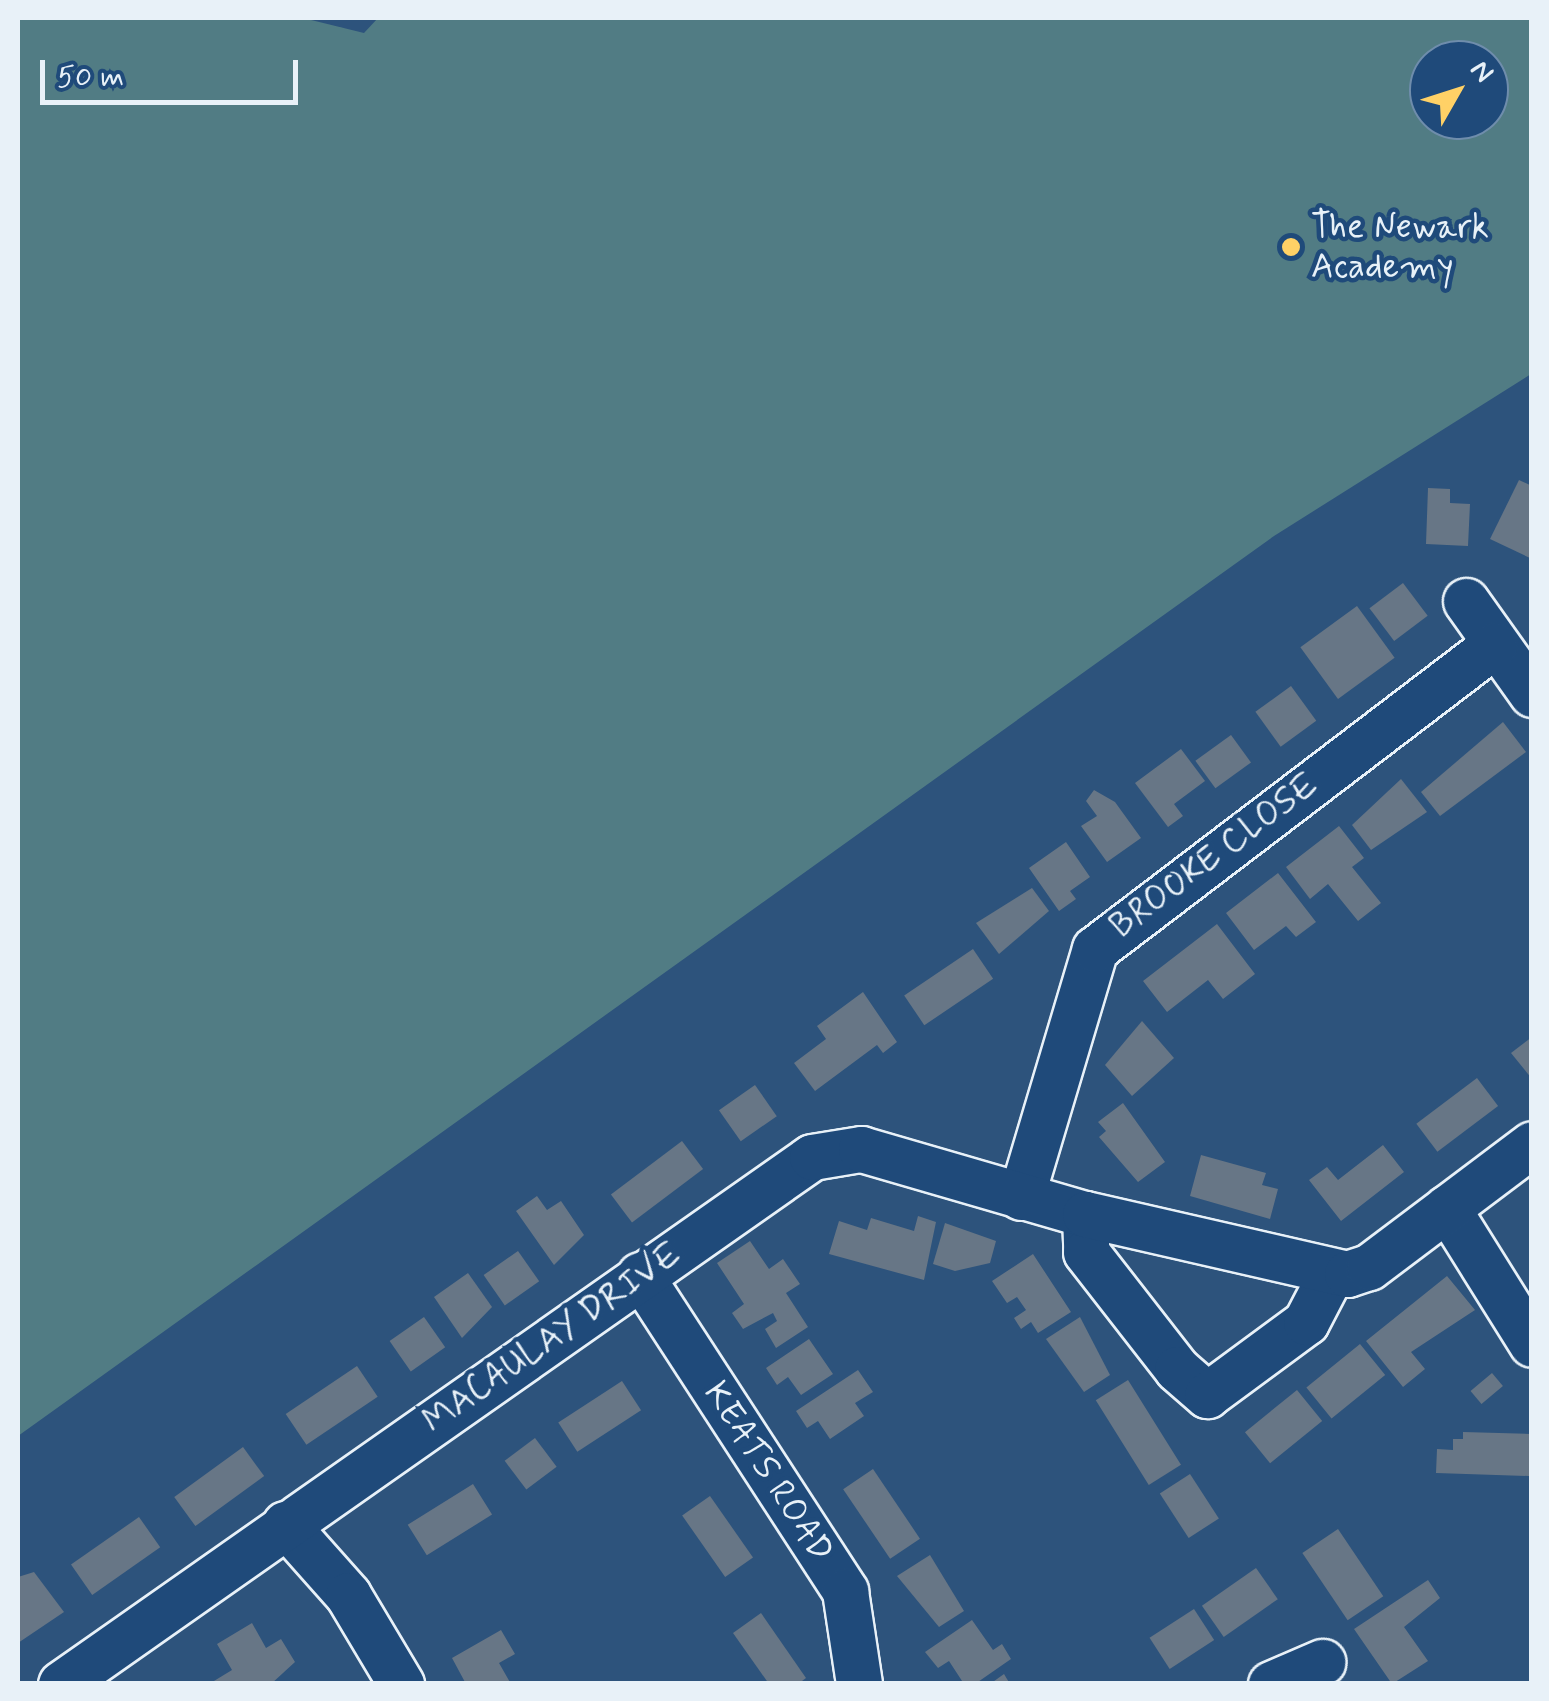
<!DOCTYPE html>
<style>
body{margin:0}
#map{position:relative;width:1549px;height:1701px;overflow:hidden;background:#2d537c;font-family:Mynerve,sans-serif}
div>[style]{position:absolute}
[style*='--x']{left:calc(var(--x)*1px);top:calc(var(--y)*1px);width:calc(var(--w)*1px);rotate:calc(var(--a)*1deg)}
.green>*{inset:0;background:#517c84}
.building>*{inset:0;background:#677686;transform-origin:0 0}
.roads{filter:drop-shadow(2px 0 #e8f1f8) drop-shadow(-2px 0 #e8f1f8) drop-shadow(0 2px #e8f1f8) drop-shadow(0 -2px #e8f1f8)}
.minor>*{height:45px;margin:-22.5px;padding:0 22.5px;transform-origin:22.5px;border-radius:22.5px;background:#1f4a7a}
.dots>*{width:28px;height:28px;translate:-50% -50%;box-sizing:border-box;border:5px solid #1f4a7a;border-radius:50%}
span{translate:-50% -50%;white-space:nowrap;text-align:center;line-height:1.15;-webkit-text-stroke:9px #1f4a7a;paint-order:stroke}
.poi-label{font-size:35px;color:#e8f1f8}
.left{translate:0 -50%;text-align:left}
.street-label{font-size:35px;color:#e8f1f8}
.frame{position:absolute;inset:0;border:20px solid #e8f1f8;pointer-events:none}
.north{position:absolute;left:1409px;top:40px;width:100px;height:100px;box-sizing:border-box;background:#1f4a7a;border:2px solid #6f8dac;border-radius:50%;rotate:51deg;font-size:28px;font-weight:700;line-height:40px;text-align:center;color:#e8f1f8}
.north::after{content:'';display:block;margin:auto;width:35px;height:45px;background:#ffd166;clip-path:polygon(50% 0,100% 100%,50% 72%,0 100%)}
.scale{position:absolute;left:40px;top:60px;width:258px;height:45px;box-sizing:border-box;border:5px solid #e8f1f8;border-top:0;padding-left:12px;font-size:30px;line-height:35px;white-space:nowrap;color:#e8f1f8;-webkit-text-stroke:8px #1f4a7a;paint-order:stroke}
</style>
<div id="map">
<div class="green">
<i style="clip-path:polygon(evenodd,18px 18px,303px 18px,364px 33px,378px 18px,1531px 18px,1531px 374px,1274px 536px,18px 1436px,18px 18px,1429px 60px,1489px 60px,1489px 120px,1429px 120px,1429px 60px)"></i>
</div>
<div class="building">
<i style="clip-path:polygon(1519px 480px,1532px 486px,1530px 558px,1490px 539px)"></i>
<i style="clip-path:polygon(1428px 488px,1450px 489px,1450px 503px,1470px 504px,1468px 546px,1426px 544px)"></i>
<i style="left:1403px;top:583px;width:41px;height:42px;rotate:53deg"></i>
<i style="left:1357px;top:606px;width:64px;height:70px;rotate:54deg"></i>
<i style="left:1291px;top:686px;width:43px;height:44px;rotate:54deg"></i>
<i style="clip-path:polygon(1503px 722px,1526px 752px,1440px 816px,1421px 792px)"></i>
<i style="left:1231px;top:735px;width:34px;height:44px;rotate:54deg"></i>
<i style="clip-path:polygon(1181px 749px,1205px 781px,1174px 804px,1183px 816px,1168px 827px,1135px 783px)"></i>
<i style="clip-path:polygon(1401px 779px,1427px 812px,1371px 850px,1352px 825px)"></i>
<i style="clip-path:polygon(1094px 790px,1115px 802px,1141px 838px,1107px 862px,1081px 826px,1097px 816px,1086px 801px)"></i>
<i style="clip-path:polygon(1339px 826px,1364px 858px,1352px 867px,1381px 903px,1358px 921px,1328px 884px,1310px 899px,1286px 867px)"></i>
<i style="clip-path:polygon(1066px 842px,1090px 877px,1070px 891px,1076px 899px,1059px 911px,1029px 868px)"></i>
<i style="clip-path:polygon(1278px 873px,1316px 922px,1296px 937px,1286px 926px,1254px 950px,1226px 913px)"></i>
<i style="clip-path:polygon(1032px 888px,1049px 911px,999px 954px,976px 923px)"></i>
<i style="clip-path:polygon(1217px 924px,1255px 974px,1223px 999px,1208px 980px,1167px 1012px,1143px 981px)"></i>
<i style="left:973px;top:949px;width:36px;height:83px;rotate:56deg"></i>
<i style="clip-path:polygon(863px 992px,897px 1042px,883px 1053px,877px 1045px,815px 1091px,794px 1063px,826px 1039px,817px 1026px)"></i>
<i style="clip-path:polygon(1142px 1021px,1174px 1058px,1132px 1096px,1105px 1065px)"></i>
<i style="clip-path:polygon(1532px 1037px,1532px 1079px,1511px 1053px)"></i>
<i style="left:1477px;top:1078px;width:35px;height:76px;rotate:53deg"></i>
<i style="left:755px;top:1085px;width:38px;height:44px;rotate:55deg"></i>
<i style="clip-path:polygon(1123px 1103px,1165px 1162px,1138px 1182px,1099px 1137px,1106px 1131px,1098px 1122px)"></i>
<i style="left:682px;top:1141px;width:35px;height:89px;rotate:53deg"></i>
<i style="clip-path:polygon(1383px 1145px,1404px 1172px,1341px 1221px,1309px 1180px,1327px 1167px,1338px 1180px)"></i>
<i style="clip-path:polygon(1201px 1155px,1266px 1173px,1262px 1185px,1278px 1189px,1270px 1219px,1190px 1196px)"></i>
<i style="clip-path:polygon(537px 1196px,547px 1210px,561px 1201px,584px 1235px,554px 1265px,516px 1211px)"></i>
<i style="clip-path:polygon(918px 1216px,936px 1222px,924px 1280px,829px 1254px,839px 1221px,867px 1230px,871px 1218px,914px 1231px)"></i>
<i style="clip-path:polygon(945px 1223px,996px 1241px,990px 1263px,955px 1271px,933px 1264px)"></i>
<i style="clip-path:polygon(750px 1241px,769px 1269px,783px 1259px,800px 1284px,786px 1293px,808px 1327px,776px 1348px,765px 1329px,777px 1321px,773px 1313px,743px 1329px,732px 1313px,744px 1304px,717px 1263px)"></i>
<i style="left:518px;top:1251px;width:37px;height:42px;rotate:55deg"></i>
<i style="clip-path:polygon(1033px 1254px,1071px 1312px,1038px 1333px,1031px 1322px,1021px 1329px,1014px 1318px,1026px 1310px,1017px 1297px,1007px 1303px,992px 1281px)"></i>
<i style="clip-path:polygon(468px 1273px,492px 1307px,462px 1338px,434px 1297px)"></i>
<i style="clip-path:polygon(1447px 1276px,1475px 1310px,1411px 1352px,1425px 1369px,1403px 1387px,1366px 1341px)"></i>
<i style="left:424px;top:1317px;width:37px;height:42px;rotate:55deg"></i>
<i style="clip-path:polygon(1080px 1317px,1110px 1375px,1084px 1392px,1046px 1339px)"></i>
<i style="clip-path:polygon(809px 1339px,833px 1374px,801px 1395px,788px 1377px,777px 1385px,766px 1368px)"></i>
<i style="left:1360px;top:1344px;width:40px;height:69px;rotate:51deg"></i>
<i style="left:357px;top:1366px;width:37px;height:86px;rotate:56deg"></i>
<i style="clip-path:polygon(858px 1370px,873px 1392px,855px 1403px,864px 1416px,830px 1439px,818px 1421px,807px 1428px,796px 1411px)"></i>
<i style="left:1492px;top:1373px;width:17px;height:28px;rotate:50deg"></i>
<i style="left:1128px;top:1380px;width:100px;height:38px;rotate:58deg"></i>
<i style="left:622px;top:1381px;width:35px;height:76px;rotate:57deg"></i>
<i style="left:1297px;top:1390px;width:40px;height:67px;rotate:51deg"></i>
<i style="clip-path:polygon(1463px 1432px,1531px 1434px,1529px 1476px,1436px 1473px,1437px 1449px,1453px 1450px,1453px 1439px,1463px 1439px)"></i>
<i style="left:535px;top:1438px;width:36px;height:38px;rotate:53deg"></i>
<i style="left:243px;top:1447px;width:36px;height:85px;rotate:54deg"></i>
<i style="left:873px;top:1469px;width:84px;height:36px;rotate:56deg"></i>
<i style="left:1190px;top:1474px;width:53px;height:36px;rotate:57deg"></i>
<i style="left:473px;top:1484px;width:36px;height:77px;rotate:58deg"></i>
<i style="left:710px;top:1496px;width:75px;height:34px;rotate:55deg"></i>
<i style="left:139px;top:1517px;width:37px;height:83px;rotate:55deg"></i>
<i style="left:1338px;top:1529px;width:81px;height:43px;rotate:56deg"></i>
<i style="clip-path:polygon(930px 1555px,964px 1611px,939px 1627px,897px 1576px)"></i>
<i style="left:1256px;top:1568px;width:38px;height:66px;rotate:55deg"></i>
<i style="clip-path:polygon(34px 1572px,64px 1612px,18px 1643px,18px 1577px)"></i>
<i style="clip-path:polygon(1428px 1580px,1440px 1598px,1404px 1627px,1428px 1661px,1392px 1684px,1354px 1629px)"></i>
<i style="left:1194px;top:1609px;width:37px;height:53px;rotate:57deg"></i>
<i style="clip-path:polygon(761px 1613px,806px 1678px,798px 1684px,769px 1684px,733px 1633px)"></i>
<i style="clip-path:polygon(972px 1620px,993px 1650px,1002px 1644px,1011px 1659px,975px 1684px,964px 1684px,949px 1661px,938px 1668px,925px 1652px)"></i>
<i style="clip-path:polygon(252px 1623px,266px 1648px,281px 1639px,295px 1662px,271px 1684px,209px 1684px,232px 1670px,217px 1644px)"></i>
<i style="clip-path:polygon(501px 1630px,515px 1654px,499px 1663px,511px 1684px,466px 1684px,452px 1658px)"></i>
<i style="clip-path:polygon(1004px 1674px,1010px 1684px,990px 1684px)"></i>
</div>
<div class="roads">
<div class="minor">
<i style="--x:1466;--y:601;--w:114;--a:54.6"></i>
<i style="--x:1021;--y:1197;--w:259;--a:-73.4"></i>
<i style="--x:1095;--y:949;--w:502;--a:-37.3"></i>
<i style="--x:1447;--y:1208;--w:160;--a:58"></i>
<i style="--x:1085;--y:1214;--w:38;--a:88"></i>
<i style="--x:1086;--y:1252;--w:148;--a:52.1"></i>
<i style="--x:1177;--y:1369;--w:40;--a:41"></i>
<i style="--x:1207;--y:1395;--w:123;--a:-36.4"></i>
<i style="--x:1306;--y:1322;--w:54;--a:-62.5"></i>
<i style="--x:640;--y:1275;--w:377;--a:57"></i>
<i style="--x:845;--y:1591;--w:94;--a:81.4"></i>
<i style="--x:285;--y:1524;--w:95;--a:48.4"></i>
<i style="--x:348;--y:1595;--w:104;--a:59.2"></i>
<i style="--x:61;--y:1684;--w:917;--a:-35.06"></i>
<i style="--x:812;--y:1157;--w:50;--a:-9.3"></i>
<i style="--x:861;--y:1149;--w:233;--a:16.2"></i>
<i style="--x:1085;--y:1214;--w:269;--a:12.9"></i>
<i style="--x:1347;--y:1274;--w:23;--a:-18"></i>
<i style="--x:1369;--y:1267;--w:204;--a:-37"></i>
<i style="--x:1271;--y:1684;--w:56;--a:-23.3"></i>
</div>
</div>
<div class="dots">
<i style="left:1291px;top:247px;background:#ffd166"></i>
</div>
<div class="poi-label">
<span class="left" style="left:1311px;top:247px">The Newark<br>Academy</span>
</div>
<div class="street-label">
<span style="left:1214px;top:856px;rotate:-37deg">BROOKE CLOSE</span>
<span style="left:552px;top:1338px;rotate:-35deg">MACAULAY DRIVE</span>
<span style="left:768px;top:1472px;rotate:57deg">KEATS ROAD</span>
</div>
<div class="frame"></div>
<div class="north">N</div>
<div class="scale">50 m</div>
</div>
